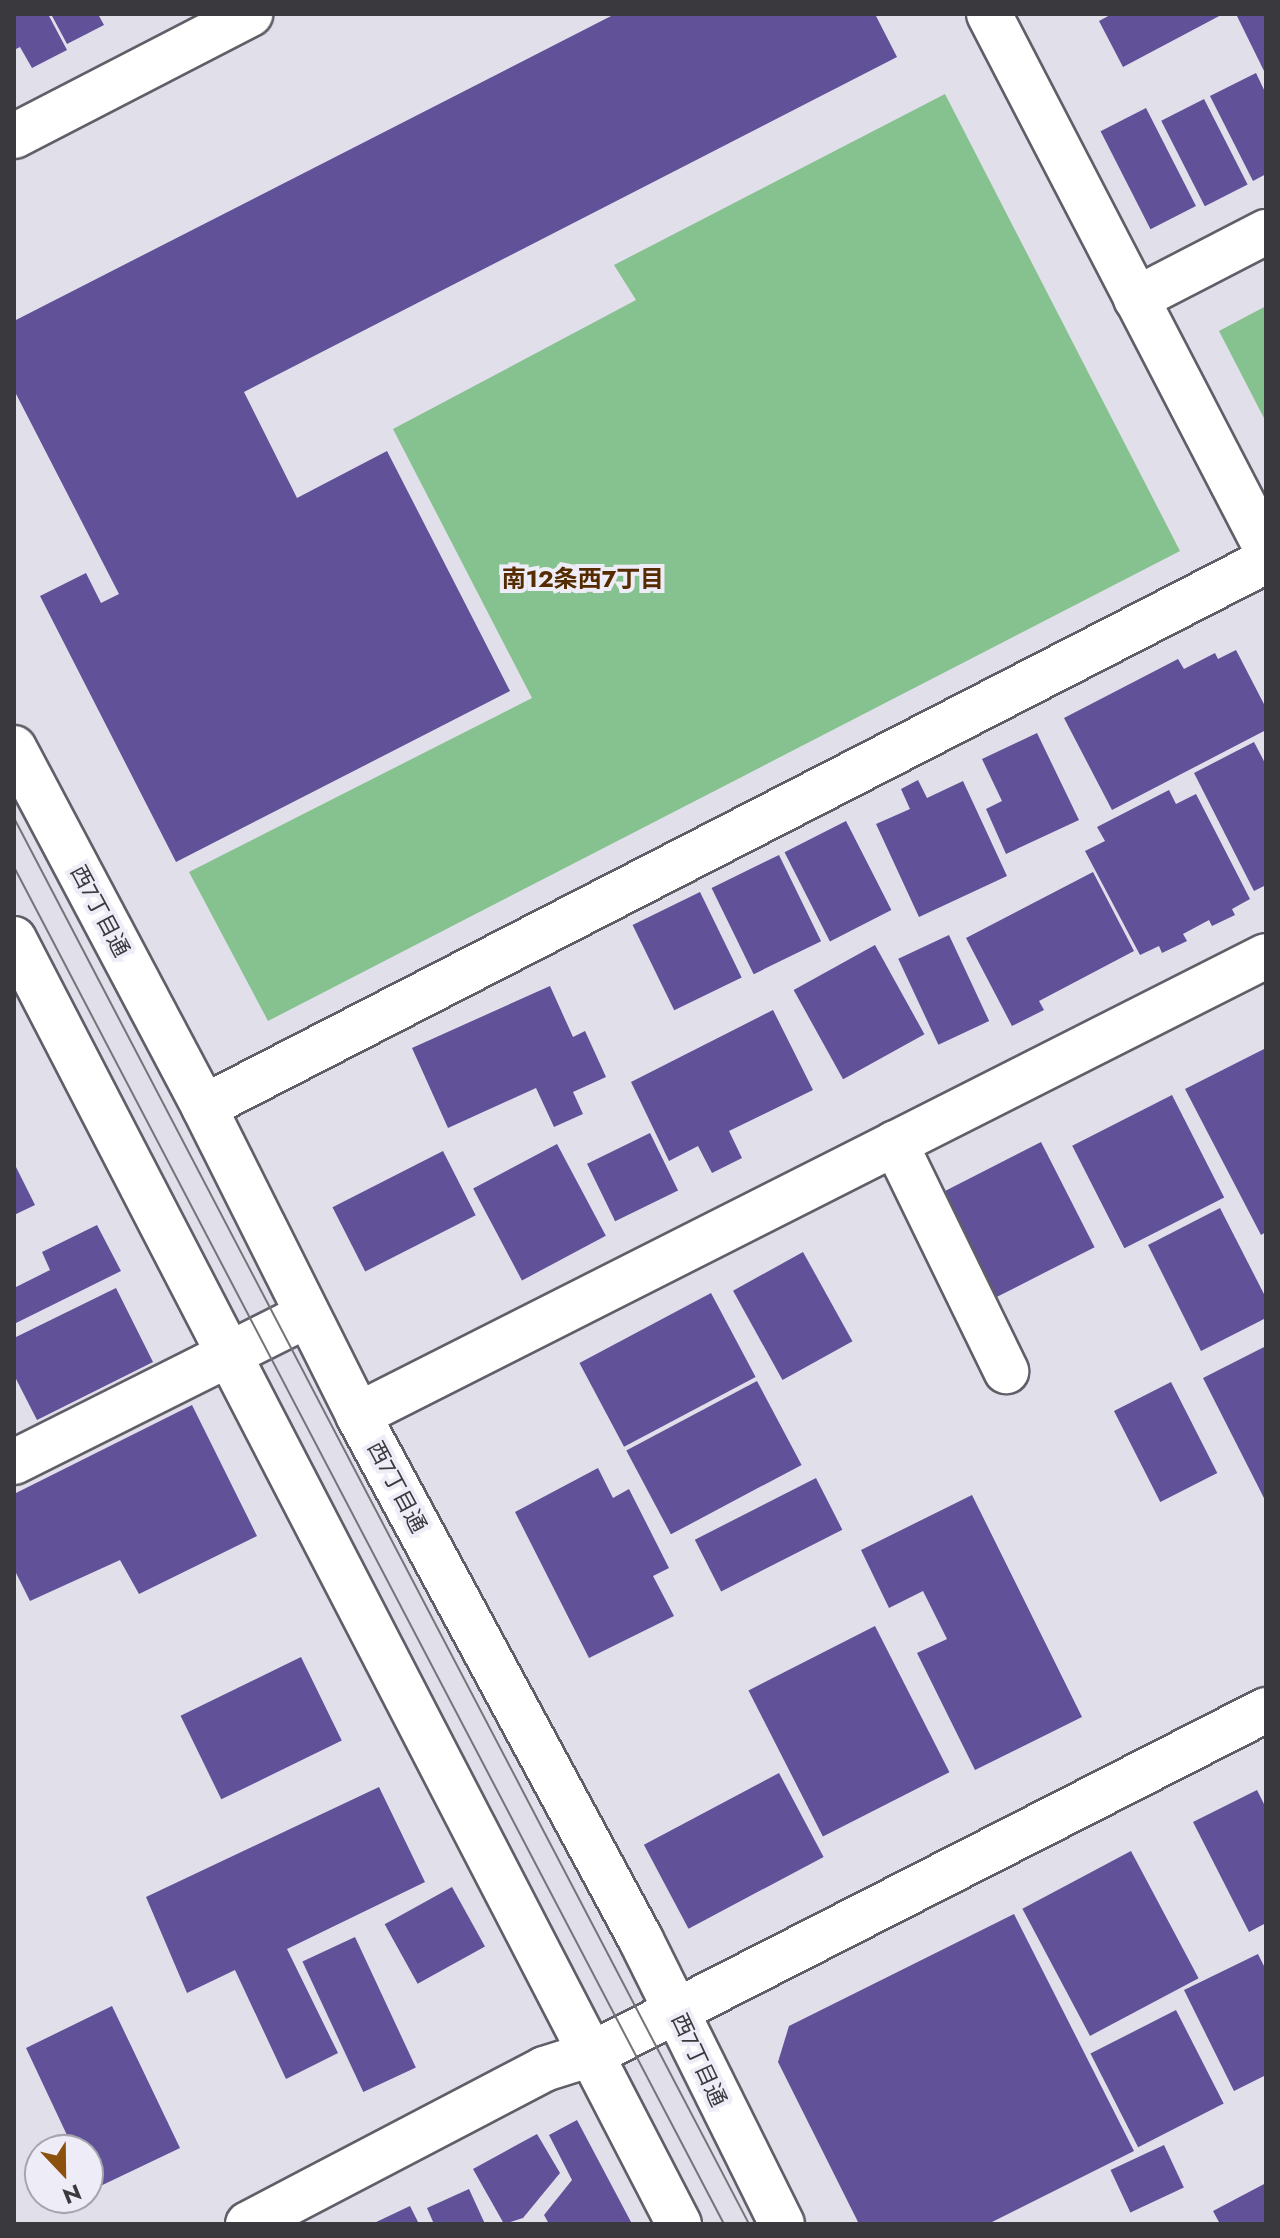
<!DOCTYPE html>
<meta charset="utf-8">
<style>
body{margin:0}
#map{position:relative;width:1280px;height:2238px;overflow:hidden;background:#e0dfea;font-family:Jost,"Noto Sans JP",sans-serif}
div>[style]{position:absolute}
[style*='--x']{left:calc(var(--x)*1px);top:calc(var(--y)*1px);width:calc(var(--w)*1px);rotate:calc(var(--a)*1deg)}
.green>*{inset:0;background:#86c28f}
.building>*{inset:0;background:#605199;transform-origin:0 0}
.roads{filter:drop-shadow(2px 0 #605f68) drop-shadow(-2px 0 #605f68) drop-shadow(0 2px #605f68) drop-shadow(0 -2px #605f68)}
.minor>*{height:44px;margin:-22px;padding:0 22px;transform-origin:22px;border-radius:22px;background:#fff}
.tram>*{height:2px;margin:-1px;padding:0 1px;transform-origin:1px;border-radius:1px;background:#74747a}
span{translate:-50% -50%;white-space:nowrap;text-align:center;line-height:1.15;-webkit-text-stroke:8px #eeecf7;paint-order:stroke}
.street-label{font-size:22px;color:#3a3a3e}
.neighbourhood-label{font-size:24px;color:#542c00;font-weight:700}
.frame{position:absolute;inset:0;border:16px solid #3a3a3e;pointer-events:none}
.north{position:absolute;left:24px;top:2134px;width:80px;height:80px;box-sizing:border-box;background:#eeecf7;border:2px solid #a6a5ad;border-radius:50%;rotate:158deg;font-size:22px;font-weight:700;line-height:32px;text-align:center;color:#3a3a3e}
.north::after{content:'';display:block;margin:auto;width:28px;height:36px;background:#8c510d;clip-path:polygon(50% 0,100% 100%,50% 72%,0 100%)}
</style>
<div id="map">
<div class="green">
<i style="clip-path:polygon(945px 94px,1180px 551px,268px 1021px,189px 872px,532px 698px,393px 429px,636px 300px,614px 265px)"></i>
<i style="clip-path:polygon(1266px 306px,1266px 422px,1219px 331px)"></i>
</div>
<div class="building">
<i style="clip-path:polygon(14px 14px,48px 14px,67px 50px,32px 68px,20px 47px,14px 50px)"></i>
<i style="clip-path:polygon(51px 14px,98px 14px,104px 25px,67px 44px)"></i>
<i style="clip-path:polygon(615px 14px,875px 14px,897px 57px,244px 392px,297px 498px,387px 451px,510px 691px,176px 862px,40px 596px,86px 573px,101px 603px,119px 594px,14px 390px,14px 321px)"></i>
<i style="clip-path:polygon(1112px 14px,1223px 14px,1123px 67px,1099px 21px)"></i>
<i style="clip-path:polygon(1236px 14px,1266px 14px,1266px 75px)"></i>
<i style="clip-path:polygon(1256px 73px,1266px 94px,1266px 174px,1253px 181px,1210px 96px)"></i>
<i style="left:1204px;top:99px;width:96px;height:48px;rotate:63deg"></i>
<i style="left:1146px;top:108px;width:110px;height:51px;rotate:63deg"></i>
<i style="clip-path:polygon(1236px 650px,1266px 708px,1266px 730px,1112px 810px,1064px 718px,1178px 659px,1184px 669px,1215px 653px,1218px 659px)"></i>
<i style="clip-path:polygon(1037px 733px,1079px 820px,1006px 854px,986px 809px,1002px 801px,982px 759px)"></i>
<i style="clip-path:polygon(1254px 742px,1266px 765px,1266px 885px,1254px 891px,1194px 773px)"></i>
<i style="clip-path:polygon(918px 780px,927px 798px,963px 781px,1007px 876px,919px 917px,876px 824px,910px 809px,901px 789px)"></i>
<i style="clip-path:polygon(1169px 790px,1176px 804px,1196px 794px,1250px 899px,1232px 909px,1235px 915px,1212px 926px,1209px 920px,1183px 934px,1187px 941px,1162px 953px,1159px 946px,1140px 955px,1085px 851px,1105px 841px,1097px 827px)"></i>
<i style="left:846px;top:821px;width:100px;height:69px;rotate:63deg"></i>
<i style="left:779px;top:855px;width:96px;height:75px;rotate:64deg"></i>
<i style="clip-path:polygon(1093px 872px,1134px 951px,1039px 1001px,1044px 1010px,1012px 1026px,966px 938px)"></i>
<i style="left:700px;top:892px;width:95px;height:75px;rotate:64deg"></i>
<i style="left:949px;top:935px;width:95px;height:56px;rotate:65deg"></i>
<i style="left:875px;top:945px;width:102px;height:93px;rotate:61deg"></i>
<i style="clip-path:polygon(550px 986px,573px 1037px,585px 1031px,606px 1077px,573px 1092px,583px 1114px,554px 1127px,536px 1088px,448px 1128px,412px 1048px)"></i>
<i style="clip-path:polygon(773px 1010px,813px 1090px,729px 1131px,742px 1158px,712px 1173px,698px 1146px,669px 1161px,631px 1082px)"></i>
<i style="clip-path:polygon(1266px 1048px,1266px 1232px,1261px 1235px,1185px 1089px)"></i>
<i style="left:1172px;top:1095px;width:115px;height:112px;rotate:63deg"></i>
<i style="left:650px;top:1133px;width:64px;height:70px;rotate:64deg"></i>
<i style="left:1041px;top:1142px;width:118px;height:111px;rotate:63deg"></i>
<i style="left:557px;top:1144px;width:104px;height:95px;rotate:62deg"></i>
<i style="left:443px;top:1151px;width:72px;height:124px;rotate:63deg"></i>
<i style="clip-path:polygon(14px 1163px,35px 1205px,14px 1215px)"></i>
<i style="clip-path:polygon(1220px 1208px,1266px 1298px,1266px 1318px,1201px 1351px,1148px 1245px)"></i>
<i style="clip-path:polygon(97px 1225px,121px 1271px,14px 1324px,14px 1288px,50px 1270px,42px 1252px)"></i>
<i style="left:803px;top:1252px;width:102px;height:80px;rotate:61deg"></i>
<i style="clip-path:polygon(116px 1288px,153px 1362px,37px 1420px,14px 1375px,14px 1338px)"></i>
<i style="left:711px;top:1293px;width:95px;height:149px;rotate:62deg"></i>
<i style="clip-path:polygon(1266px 1346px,1266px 1502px,1203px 1378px)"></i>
<i style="left:757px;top:1381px;width:95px;height:148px;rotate:62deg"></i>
<i style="left:1171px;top:1382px;width:102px;height:64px;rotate:63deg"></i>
<i style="clip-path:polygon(192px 1405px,257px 1536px,139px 1594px,120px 1560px,30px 1601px,14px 1569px,14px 1494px)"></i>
<i style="clip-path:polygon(598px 1468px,613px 1498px,629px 1489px,669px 1568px,653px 1576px,674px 1616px,589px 1658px,515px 1512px)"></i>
<i style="left:816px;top:1478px;width:58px;height:136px;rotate:63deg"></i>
<i style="clip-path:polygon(972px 1495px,1082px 1717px,975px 1770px,917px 1653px,947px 1639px,923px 1591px,889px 1608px,861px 1550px)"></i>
<i style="left:875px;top:1626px;width:164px;height:142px;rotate:63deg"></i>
<i style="left:301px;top:1657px;width:93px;height:134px;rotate:64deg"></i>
<i style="left:779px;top:1773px;width:95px;height:153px;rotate:62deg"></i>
<i style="clip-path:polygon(379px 1787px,425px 1882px,287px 1949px,338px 2053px,286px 2079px,235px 1970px,187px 1993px,146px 1897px)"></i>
<i style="clip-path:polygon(1257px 1790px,1266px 1808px,1266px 1923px,1249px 1932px,1193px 1822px)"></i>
<i style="left:1131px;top:1851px;width:144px;height:123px;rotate:62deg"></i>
<i style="left:452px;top:1887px;width:68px;height:77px;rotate:61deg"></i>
<i style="clip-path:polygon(1014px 1914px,1134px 2151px,988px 2224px,859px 2224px,778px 2062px,789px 2026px)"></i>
<i style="left:355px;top:1937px;width:144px;height:58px;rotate:65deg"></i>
<i style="clip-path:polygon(1258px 1954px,1266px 1970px,1266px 2075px,1234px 2091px,1184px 1990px)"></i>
<i style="clip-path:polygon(112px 2006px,180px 2148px,92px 2190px,88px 2150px,74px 2150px,26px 2048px)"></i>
<i style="left:1176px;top:2010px;width:105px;height:96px;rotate:63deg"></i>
<i style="clip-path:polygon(577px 2120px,631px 2222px,549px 2224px,544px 2215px,572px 2180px,549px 2135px)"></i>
<i style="clip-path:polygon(537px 2134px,560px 2173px,523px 2218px,504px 2224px,473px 2169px)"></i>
<i style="left:1164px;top:2145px;width:47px;height:59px;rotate:65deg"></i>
<i style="clip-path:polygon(1266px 2183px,1266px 2224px,1220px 2224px,1213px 2211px)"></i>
<i style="clip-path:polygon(469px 2189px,485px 2224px,434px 2224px,427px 2208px)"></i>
<i style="clip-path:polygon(410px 2206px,419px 2224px,372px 2224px)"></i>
</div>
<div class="roads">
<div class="minor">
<i style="--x:989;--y:14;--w:602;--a:62.58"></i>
<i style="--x:14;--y:136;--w:266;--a:-27.3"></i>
<i style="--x:1136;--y:299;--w:146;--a:-27.3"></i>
<i style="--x:14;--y:748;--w:406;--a:62.1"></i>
<i style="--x:204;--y:1107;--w:344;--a:63.4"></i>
<i style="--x:358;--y:1415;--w:596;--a:61.67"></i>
<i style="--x:641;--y:1940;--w:317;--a:63.6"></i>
<i style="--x:14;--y:939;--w:1447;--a:62.64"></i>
<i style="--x:204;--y:1107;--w:1194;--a:-27.21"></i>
<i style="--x:895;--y:1143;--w:254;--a:64"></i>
<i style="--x:358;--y:1415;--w:1017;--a:-26.82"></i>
<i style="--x:14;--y:1462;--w:328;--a:-26.6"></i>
<i style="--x:248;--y:2224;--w:334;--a:-27.6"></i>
<i style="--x:544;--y:2069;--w:50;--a:-17.4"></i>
<i style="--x:592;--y:2054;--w:757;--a:-27.04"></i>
</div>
</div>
<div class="tram">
<i style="--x:14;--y:818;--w:1587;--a:62.4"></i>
<i style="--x:14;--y:867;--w:1532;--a:62.38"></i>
</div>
<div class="street-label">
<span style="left:100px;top:911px;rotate:62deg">西7丁目通</span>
<span style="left:397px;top:1487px;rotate:62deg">西7丁目通</span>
<span style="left:699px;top:2060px;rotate:65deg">西7丁目通</span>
</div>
<div class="neighbourhood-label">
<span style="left:583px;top:579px">南12条西7丁目</span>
</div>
<div class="frame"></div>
<div class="north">N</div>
</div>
